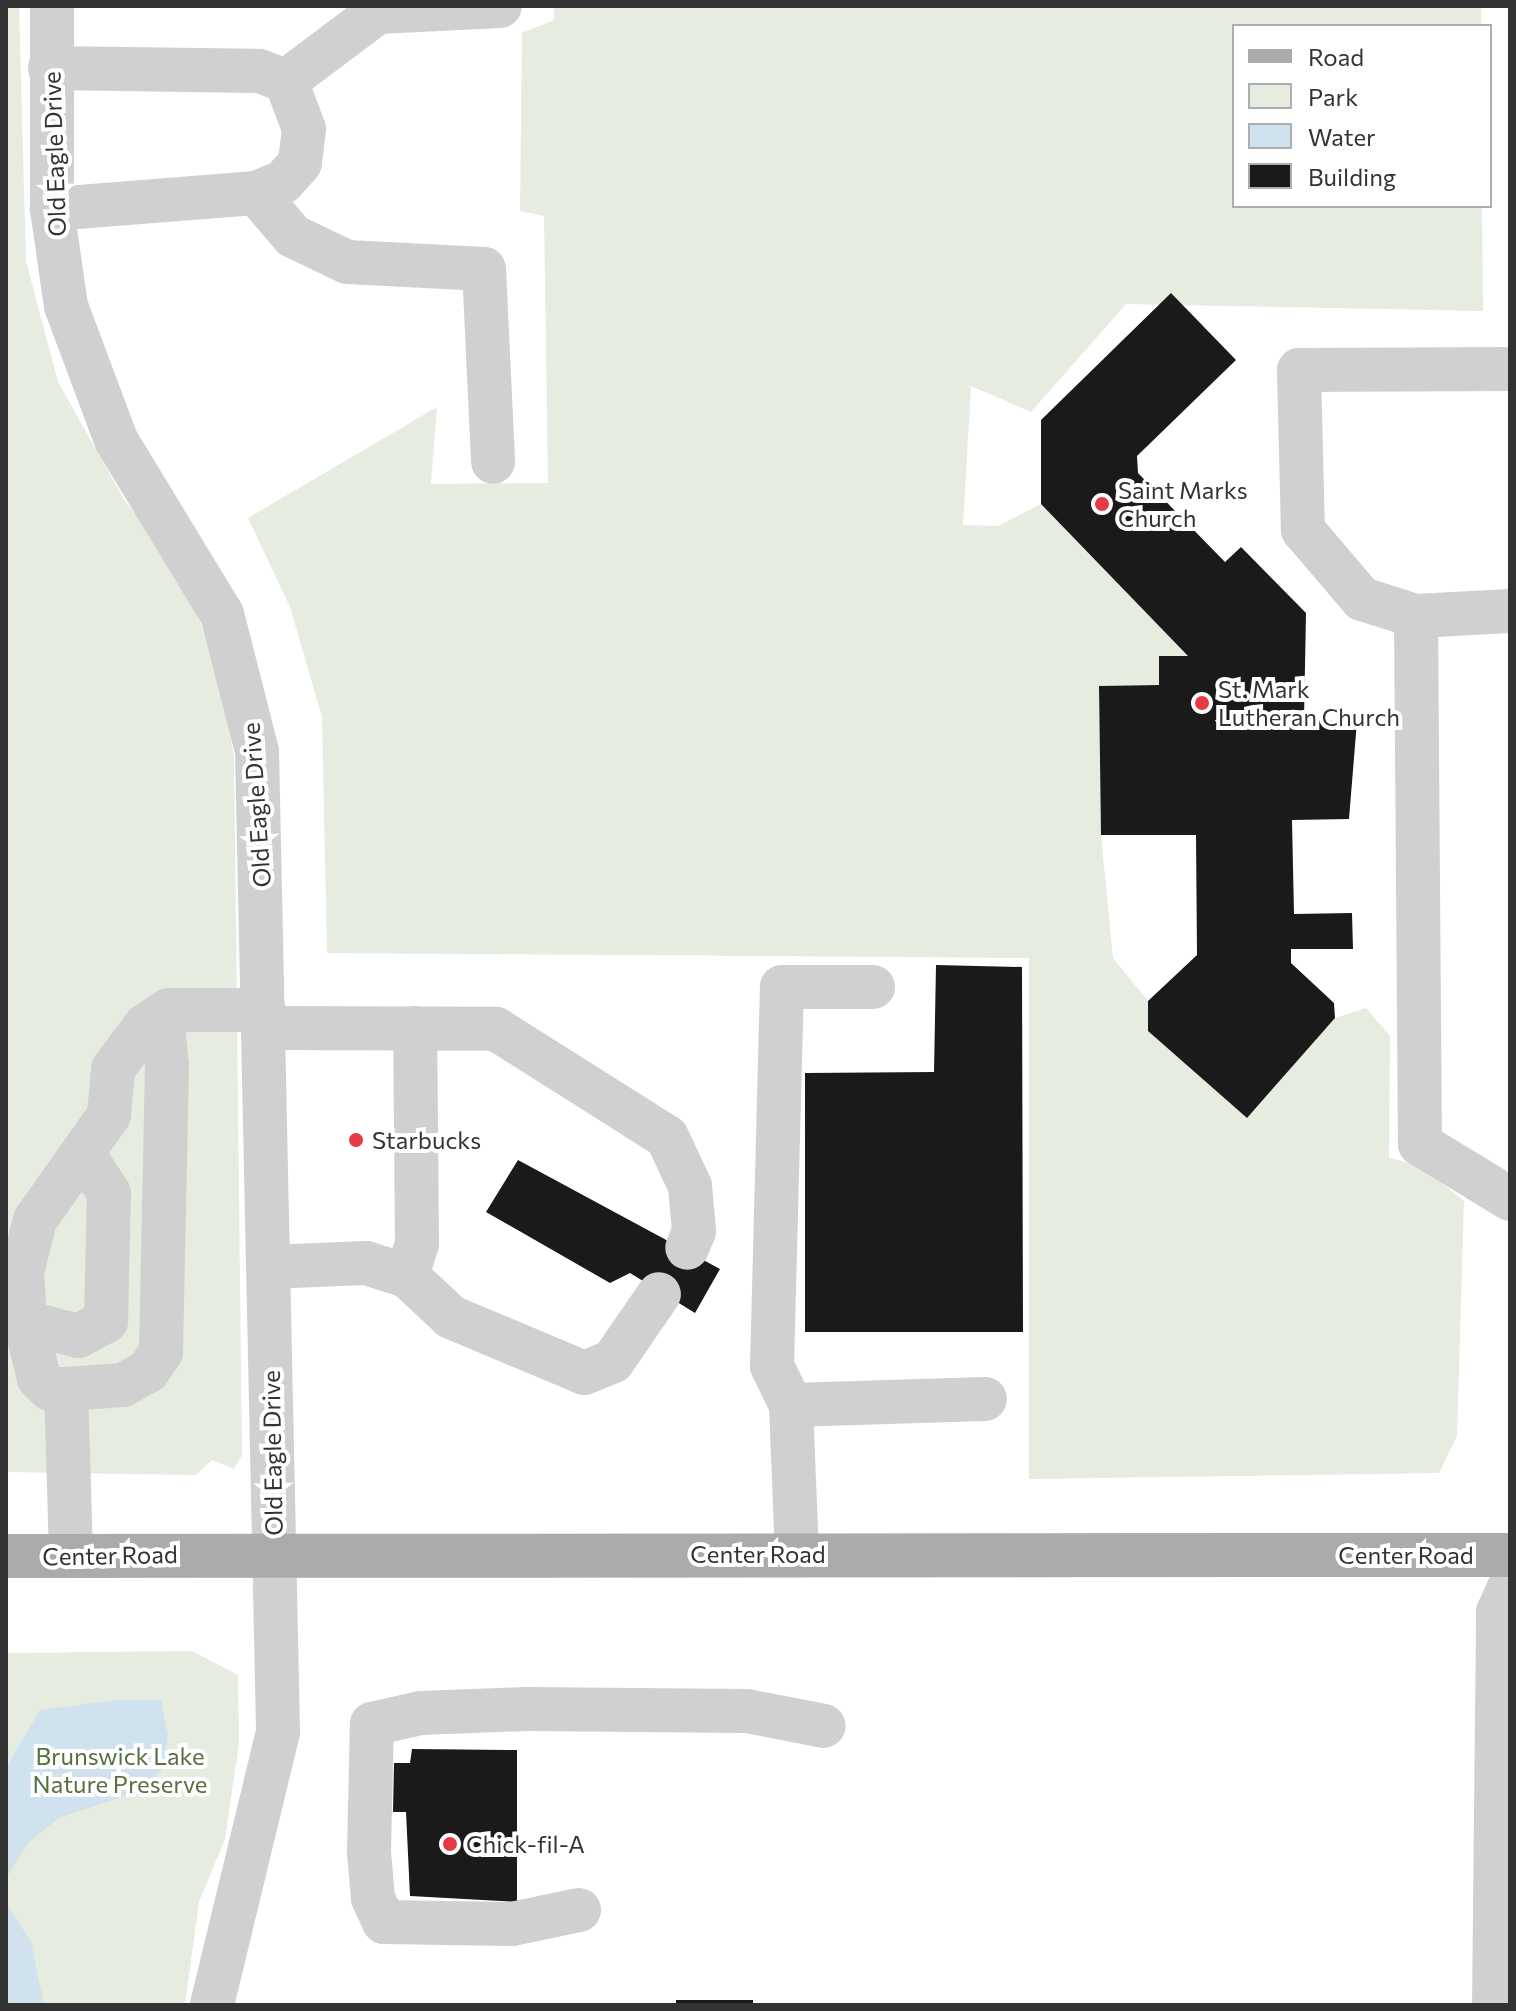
<!DOCTYPE html>
<style>
body{margin:0}
#map{position:relative;width:1516px;height:2011px;overflow:hidden;background:#fff;font-family:Commissioner,sans-serif}
div>[style]{position:absolute}
[style*='--x']{left:calc(var(--x)*1px);top:calc(var(--y)*1px);width:calc(var(--w)*1px);rotate:calc(var(--a)*1deg)}
.green>*{inset:0;background:#e6ecdf}
.water>*{inset:0;background:#cfe2ee}
.building>*{inset:0;background:#1a1a1a;transform-origin:0 0}
.minor>*{height:44px;margin:-22px;padding:0 22px;transform-origin:22px;border-radius:22px;background:#d0d0d0}
.major>*{height:44px;margin:-22px;padding:0 22px;transform-origin:22px;border-radius:22px;background:#ababab}
.dots>*{width:22px;height:22px;translate:-50% -50%;box-sizing:border-box;border:4px solid #fff;border-radius:50%}
span{translate:-50% -50%;white-space:nowrap;text-align:center;line-height:1.15;-webkit-text-stroke:8px #fff;paint-order:stroke}
.street-label{font-size:24px;color:#333}
.poi-label{font-size:24px;color:#333}
.left{translate:0 -50%;text-align:left}
.park-label{font-size:24px;color:#56703f}
.frame{position:absolute;inset:0;border:8px solid #333;pointer-events:none}
.legend{position:absolute;left:1232px;top:24px;width:260px;height:184px;box-sizing:border-box;background:#fff;border:2px solid #adadad;margin:0;padding:10px 14px;list-style:none;font-size:24px;color:#333}
.legend li{display:flex;align-items:center;gap:16px;height:40px}
.legend b{width:40px;border:2px solid #adadad}
</style>
<div id="map">
<div class="green">
<i style="clip-path:polygon(6px 6px,19px 6px,26px 261px,58px 382px,125px 501px,183px 575px,219px 673px,234px 757px,242px 1455px,234px 1469px,212px 1460px,196px 1475px,6px 1472px)"></i>
<i style="clip-path:polygon(554px 6px,1481px 6px,1481px 26px,1234px 26px,1234px 206px,1482px 206px,1483px 311px,1126px 304px,1031px 412px,971px 386px,963px 525px,998px 526px,1041px 504px,1188px 656px,1159px 685px,1099px 686px,1101px 835px,1113px 958px,1148px 1001px,1148px 1031px,1247px 1118px,1335px 1018px,1366px 1008px,1390px 1036px,1389px 1158px,1420px 1165px,1464px 1201px,1457px 1436px,1439px 1473px,1029px 1479px,1029px 958px,327px 953px,322px 717px,290px 607px,248px 518px,437px 407px,431px 484px,548px 483px,544px 216px,520px 211px,522px 33px,554px 20px)"></i>
<i style="clip-path:polygon(192px 1651px,238px 1675px,239px 1744px,225px 1839px,199px 1902px,185px 2005px,6px 2005px,6px 1653px)"></i>
</div>
<div class="water">
<i style="clip-path:polygon(117px 1700px,161px 1700px,168px 1735px,163px 1769px,139px 1791px,59px 1818px,29px 1842px,6px 1878px,6px 1768px,40px 1710px)"></i>
<i style="clip-path:polygon(6px 1903px,31px 1942px,44px 2005px,6px 2005px)"></i>
</div>
<div class="building">
<i style="clip-path:polygon(1171px 293px,1236px 360px,1137px 456px,1138px 473px,1225px 562px,1241px 547px,1306px 613px,1304px 719px,1357px 721px,1349px 819px,1292px 820px,1294px 914px,1352px 913px,1353px 949px,1291px 949px,1291px 963px,1334px 1003px,1335px 1018px,1247px 1118px,1148px 1031px,1148px 1001px,1197px 955px,1196px 835px,1101px 835px,1099px 686px,1159px 685px,1159px 656px,1188px 656px,1041px 504px,1041px 420px)"></i>
<i style="clip-path:polygon(936px 965px,1022px 967px,1023px 1332px,805px 1332px,805px 1073px,934px 1072px)"></i>
<i style="clip-path:polygon(518px 1160px,720px 1269px,695px 1313px,630px 1273px,610px 1283px,486px 1212px)"></i>
<i style="clip-path:polygon(412px 1749px,517px 1750px,517px 1902px,410px 1896px,406px 1812px,393px 1812px,394px 1763px,410px 1763px)"></i>
<i style="left:676px;top:2000px;width:77px;height:5px"></i>
</div>
<div class="minor">
<i style="--x:52;--y:6;--w:203;--a:90"></i>
<i style="--x:52;--y:209;--w:98;--a:81.8"></i>
<i style="--x:66;--y:306;--w:143;--a:69.5"></i>
<i style="--x:116;--y:440;--w:204;--a:58.7"></i>
<i style="--x:222;--y:614;--w:141;--a:75.7"></i>
<i style="--x:257;--y:751;--w:981;--a:88.77"></i>
<i style="--x:278;--y:1732;--w:281;--a:103.6"></i>
<i style="--x:50;--y:68;--w:209;--a:0.8"></i>
<i style="--x:259;--y:71;--w:29;--a:20"></i>
<i style="--x:286;--y:81;--w:51;--a:69.4"></i>
<i style="--x:304;--y:129;--w:34;--a:97"></i>
<i style="--x:300;--y:163;--w:25;--a:132"></i>
<i style="--x:283;--y:182;--w:29;--a:158"></i>
<i style="--x:256;--y:193;--w:205;--a:175.5"></i>
<i style="--x:286;--y:81;--w:115;--a:-36.9"></i>
<i style="--x:378;--y:12;--w:122;--a:-2.8"></i>
<i style="--x:256;--y:193;--w:57;--a:49.3"></i>
<i style="--x:293;--y:236;--w:60;--a:25.7"></i>
<i style="--x:347;--y:262;--w:137;--a:2.9"></i>
<i style="--x:484;--y:269;--w:193;--a:87.3"></i>
<i style="--x:1510;--y:369;--w:211;--a:179.7"></i>
<i style="--x:1299;--y:370;--w:160;--a:88.6"></i>
<i style="--x:1303;--y:530;--w:91;--a:49.5"></i>
<i style="--x:1362;--y:599;--w:57;--a:17.5"></i>
<i style="--x:1416;--y:616;--w:94;--a:-3"></i>
<i style="--x:1416;--y:616;--w:528;--a:89.57"></i>
<i style="--x:1420;--y:1144;--w:105;--a:31.4"></i>
<i style="--x:265;--y:1028;--w:231;--a:0.2"></i>
<i style="--x:496;--y:1029;--w:202;--a:32.3"></i>
<i style="--x:667;--y:1137;--w:54;--a:64.9"></i>
<i style="--x:690;--y:1186;--w:45;--a:84.9"></i>
<i style="--x:694;--y:1231;--w:18;--a:112"></i>
<i style="--x:269;--y:1267;--w:97;--a:-2.4"></i>
<i style="--x:366;--y:1263;--w:43;--a:17.6"></i>
<i style="--x:407;--y:1276;--w:60;--a:43"></i>
<i style="--x:451;--y:1317;--w:144;--a:22.8"></i>
<i style="--x:584;--y:1373;--w:31;--a:-22"></i>
<i style="--x:613;--y:1361;--w:81;--a:-55.5"></i>
<i style="--x:407;--y:1276;--w:34;--a:-73"></i>
<i style="--x:417;--y:1244;--w:216;--a:-90.5"></i>
<i style="--x:25;--y:1322;--w:55;--a:14.8"></i>
<i style="--x:78;--y:1336;--w:32;--a:-28"></i>
<i style="--x:106;--y:1321;--w:128;--a:-88.7"></i>
<i style="--x:109;--y:1193;--w:45;--a:-123.3"></i>
<i style="--x:66;--y:1389;--w:57;--a:-4"></i>
<i style="--x:123;--y:1385;--w:29;--a:-29"></i>
<i style="--x:148;--y:1371;--w:23;--a:-56"></i>
<i style="--x:161;--y:1352;--w:287;--a:-88.8"></i>
<i style="--x:167;--y:1065;--w:29;--a:-96"></i>
<i style="--x:164;--y:1036;--w:19;--a:-126"></i>
<i style="--x:791;--y:1405;--w:43;--a:-116"></i>
<i style="--x:772;--y:1366;--w:379;--a:-88.5"></i>
<i style="--x:782;--y:987;--w:91;--a:0"></i>
<i style="--x:71;--y:1555;--w:166;--a:-91.7"></i>
<i style="--x:66;--y:1389;--w:16;--a:180"></i>
<i style="--x:50;--y:1389;--w:16;--a:-135"></i>
<i style="--x:39;--y:1378;--w:58;--a:-104"></i>
<i style="--x:25;--y:1322;--w:50;--a:-93.4"></i>
<i style="--x:22;--y:1272;--w:54;--a:-76"></i>
<i style="--x:35;--y:1220;--w:128;--a:-54.8"></i>
<i style="--x:109;--y:1115;--w:46;--a:-85"></i>
<i style="--x:113;--y:1069;--w:54;--a:-53.3"></i>
<i style="--x:145;--y:1026;--w:29;--a:-34"></i>
<i style="--x:169;--y:1010;--w:95;--a:0"></i>
<i style="--x:797;--y:1555;--w:150;--a:-92.3"></i>
<i style="--x:791;--y:1405;--w:194;--a:-1.8"></i>
<i style="--x:579;--y:1910;--w:68;--a:168.2"></i>
<i style="--x:512;--y:1924;--w:128;--a:-179.1"></i>
<i style="--x:384;--y:1922;--w:26;--a:-115"></i>
<i style="--x:373;--y:1898;--w:46;--a:-95"></i>
<i style="--x:369;--y:1852;--w:128;--a:-88.7"></i>
<i style="--x:372;--y:1724;--w:50;--a:-12.7"></i>
<i style="--x:421;--y:1713;--w:105;--a:-2.2"></i>
<i style="--x:526;--y:1709;--w:221;--a:0.5"></i>
<i style="--x:747;--y:1711;--w:78;--a:11"></i>
<i style="--x:1494;--y:2005;--w:393;--a:-89.4"></i>
<i style="--x:1498;--y:1612;--w:30;--a:-66"></i>
</div>
<div class="major">
<i style="--x:6;--y:1556;--w:1504;--a:-0.04"></i>
</div>
<div class="dots">
<i style="left:1102px;top:504px;background:#e63946"></i>
<i style="left:1202px;top:703px;background:#e63946"></i>
<i style="left:356px;top:1140px;background:#e63946"></i>
<i style="left:450px;top:1844px;background:#e63946"></i>
</div>
<div class="street-label">
<span style="left:54px;top:154px;rotate:-92deg">Old Eagle Drive</span>
<span style="left:256px;top:805px;rotate:-94deg">Old Eagle Drive</span>
<span style="left:272px;top:1453px;rotate:-91deg">Old Eagle Drive</span>
<span style="left:758px;top:1554px">Center Road</span>
<span style="left:110px;top:1555px;rotate:-1deg">Center Road</span>
<span style="left:1406px;top:1555px">Center Road</span>
</div>
<div class="poi-label">
<span class="left" style="left:1118px;top:504px">Saint Marks<br>Church</span>
<span class="left" style="left:1218px;top:703px">St. Mark<br>Lutheran Church</span>
<span class="left" style="left:372px;top:1140px">Starbucks</span>
<span class="left" style="left:466px;top:1844px">Chick-fil-A</span>
</div>
<div class="park-label">
<span style="left:120px;top:1770px">Brunswick Lake<br>Nature Preserve</span>
</div>
<div class="frame"></div>
<ul class="legend">
<li><b style="height:10px;background:#ababab"></b>Road</li>
<li><b style="height:22px;background:#e6ecdf"></b>Park</li>
<li><b style="height:22px;background:#cfe2ee"></b>Water</li>
<li><b style="height:22px;background:#1a1a1a"></b>Building</li>
</ul>
</div>
